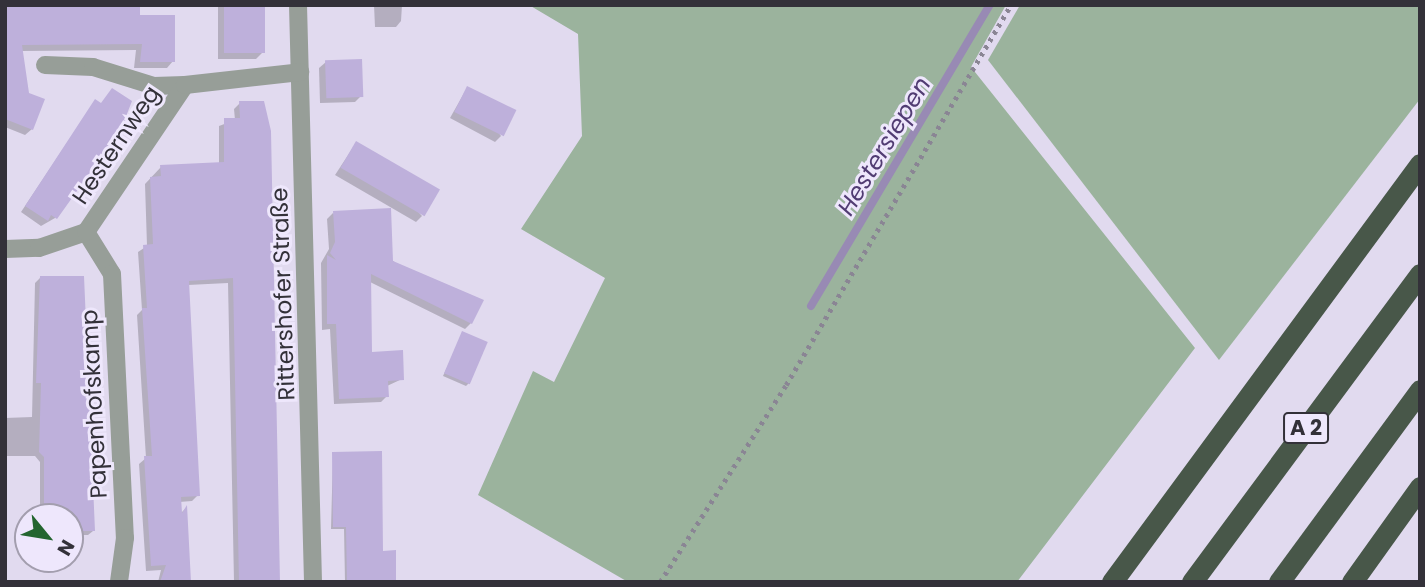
<!DOCTYPE html>
<meta charset="utf-8">
<style>
body{margin:0}
#map{position:relative;width:1425px;height:587px;overflow:hidden;background:#e1daef;font-family:Poppins,sans-serif}
div>[style]{position:absolute}
[style*='--x']{left:calc(var(--x)*1px);top:calc(var(--y)*1px);width:calc(var(--w)*1px);rotate:calc(var(--a)*1deg)}
.green>*{inset:0;background:#9bb39d}
.shadow>*{inset:0;background:#0003}
.stream>*{height:8px;margin:-4px;padding:0 4px;transform-origin:4px;border-radius:4px;background:#988ab4}
.building>*{inset:0;background:#beb0db;transform-origin:0 0}
.path>*{height:4.5px;margin-top:-2.25px;transform-origin:0;background:repeating-linear-gradient(90deg,#8a8594 0 3.5px,transparent 0 8.5px)}
.minor>*{height:18px;margin:-9px;padding:0 9px;transform-origin:9px;border-radius:9px;background:#979e98}
.motorway>*{height:21px;margin:-10.5px;padding:0 10.5px;transform-origin:10.5px;border-radius:10.5px;background:#485749}
span{translate:-50% -50%;white-space:nowrap;text-align:center;line-height:1.15;-webkit-text-stroke:6px #eee7fc;paint-order:stroke}
.shield-label span{padding:2px 5px;background:#eee7fc;border:2px solid;border-radius:5px;-webkit-text-stroke-width:0}
.shield-label{font-size:21px;color:#333139;font-weight:700}
.street-label{font-size:23px;color:#333139}
.water-label{font-size:24px;color:#513c73;font-style:italic}
.frame{position:absolute;inset:0;border:7px solid #333139;pointer-events:none}
.north{position:absolute;left:14px;top:503px;width:70px;height:70px;box-sizing:border-box;background:#eee7fc;border:2px solid #a39eae;border-radius:50%;rotate:120deg;font-size:19px;font-weight:700;line-height:28px;text-align:center;color:#333139}
.north::after{content:'';display:block;margin:auto;width:24px;height:32px;background:#23652f;clip-path:polygon(50% 0,100% 100%,50% 72%,0 100%)}
</style>
<div id="map">
<div class="green">
<i style="clip-path:polygon(529px 5px,1006px 5px,971px 67px,1195px 348px,1017px 582px,628px 582px,478px 495px,533px 371px,554px 382px,605px 278px,521px 229px,582px 136px,578px 34px)"></i>
<i style="clip-path:polygon(1020px 5px,1420px 5px,1420px 99px,1219px 360px,988px 60px)"></i>
</div>
<div class="shadow">
<i style="clip-path:polygon(5px 5px,138px 17px,173px 61px,167px 68px,134px 68px,136px 50px,21px 51px,32px 129px,25px 135px,5px 127px)"></i>
<i style="clip-path:polygon(218px 5px,263px 5px,263px 52px,256px 59px,218px 59px)"></i>
<i style="clip-path:polygon(374px 5px,402px 5px,401px 21px,396px 27px,375px 27px)"></i>
<i style="clip-path:polygon(326px 62px,361px 96px,355px 102px,320px 103px,319px 68px)"></i>
<i style="clip-path:polygon(467px 88px,501px 136px,495px 142px,450px 118px)"></i>
<i style="clip-path:polygon(95px 101px,96px 169px,87px 172px,55px 218px,41px 226px,21px 212px)"></i>
<i style="clip-path:polygon(240px 103px,278px 582px,234px 582px,228px 283px,188px 285px,198px 495px,192px 501px,179px 502px,180px 514px,185px 509px,189px 582px,158px 582px,161px 570px,146px 571px,139px 464px,146px 458px,137px 315px,142px 310px,138px 252px,147px 246px,145px 184px,161px 167px,219px 164px,219px 126px,235px 120px,234px 109px)"></i>
<i style="clip-path:polygon(356px 143px,422px 216px,416px 222px,335px 175px)"></i>
<i style="clip-path:polygon(333px 213px,471px 323px,465px 329px,370px 282px,371px 353px,402px 379px,387px 386px,387px 396px,381px 402px,334px 404px,330px 329px,322px 330px,321px 263px,329px 249px,327px 219px)"></i>
<i style="clip-path:polygon(40px 278px,93px 531px,88px 535px,70px 535px,70px 517px,40px 517px,40px 462px,35px 456px,5px 456px,5px 418px,32px 417px,35px 283px)"></i>
<i style="clip-path:polygon(463px 333px,469px 383px,466px 386px,443px 376px)"></i>
<i style="clip-path:polygon(333px 454px,381px 552px,395px 582px,345px 582px,344px 529px,331px 529px)"></i>
</div>
<div class="stream">
<i style="--x:811;--y:306;--w:350;--a:-59.3"></i>
</div>
<div class="building">
<i style="clip-path:polygon(5px 5px,140px 5px,140px 15px,175px 15px,175px 62px,140px 62px,142px 44px,22px 45px,29px 93px,45px 99px,33px 130px,5px 119px)"></i>
<i style="left:224px;top:5px;width:41px;height:48px"></i>
<i style="left:362px;top:59px;width:38px;height:37px;rotate:88deg"></i>
<i style="left:467px;top:86px;width:55px;height:29px;rotate:26deg"></i>
<i style="clip-path:polygon(112px 88px,132px 101px,125px 119px,129px 121px,98px 170px,94px 167px,57px 219px,51px 215px,48px 221px,25px 206px,95px 99px,101px 103px)"></i>
<i style="clip-path:polygon(239px 101px,264px 101px,271px 131px,280px 582px,239px 582px,233px 278px,189px 281px,200px 496px,181px 497px,182px 513px,187px 505px,191px 582px,160px 582px,166px 565px,151px 566px,144px 456px,152px 456px,142px 308px,147px 308px,143px 245px,153px 244px,150px 177px,161px 176px,160px 165px,224px 162px,224px 118px,240px 118px)"></i>
<i style="left:356px;top:141px;width:97px;height:31px;rotate:30deg"></i>
<i style="clip-path:polygon(391px 208px,393px 261px,484px 300px,472px 324px,371px 274px,372px 352px,403px 350px,404px 380px,388px 381px,389px 397px,339px 399px,336px 324px,327px 324px,327px 255px,336px 260px,330px 253px,335px 242px,333px 211px)"></i>
<i style="clip-path:polygon(40px 276px,84px 276px,95px 531px,70px 531px,70px 517px,44px 517px,44px 457px,39px 452px,41px 383px,36px 383px)"></i>
<i style="left:462px;top:331px;width:28px;height:46px;rotate:23deg"></i>
<i style="clip-path:polygon(382px 451px,383px 551px,396px 550px,396px 582px,347px 582px,346px 527px,333px 527px,332px 452px)"></i>
</div>
<div class="path">
<i style="--x:660;--y:582;--w:234;--a:-57.4"></i>
<i style="--x:786;--y:385;--w:442;--a:-59.4"></i>
</div>
<div class="minor">
<i style="--x:298;--y:5;--w:577;--a:88.51"></i>
<i style="--x:45;--y:65;--w:48;--a:2.4"></i>
<i style="--x:93;--y:67;--w:64;--a:17.3"></i>
<i style="--x:154;--y:86;--w:31;--a:-2"></i>
<i style="--x:86;--y:232;--w:49;--a:58.2"></i>
<i style="--x:112;--y:274;--w:264;--a:87.2"></i>
<i style="--x:125;--y:538;--w:44;--a:97.8"></i>
<i style="--x:5;--y:249;--w:34;--a:-2"></i>
<i style="--x:39;--y:248;--w:50;--a:-18.8"></i>
<i style="--x:86;--y:232;--w:177;--a:-56"></i>
<i style="--x:185;--y:85;--w:116;--a:-6.4"></i>
</div>
<div class="motorway">
<i style="--x:1112;--y:582;--w:519;--a:-53.62"></i>
<i style="--x:1192;--y:582;--w:383;--a:-53.5"></i>
<i style="--x:1279;--y:582;--w:238;--a:-53.7"></i>
<i style="--x:1352;--y:582;--w:117;--a:-54.4"></i>
</div>
<div class="shield-label">
<span style="left:1306px;top:428px">A 2</span>
</div>
<div class="street-label">
<span style="left:116px;top:145px;rotate:-56deg">Hesternweg</span>
<span style="left:283px;top:294px;rotate:-92deg">Rittershofer Straße</span>
<span style="left:94px;top:404px;rotate:-93deg">Papenhofskamp</span>
</div>
<div class="water-label">
<span style="left:884px;top:146px;rotate:-59deg">Hestersiepen</span>
</div>
<div class="frame"></div>
<div class="north">N</div>
</div>
